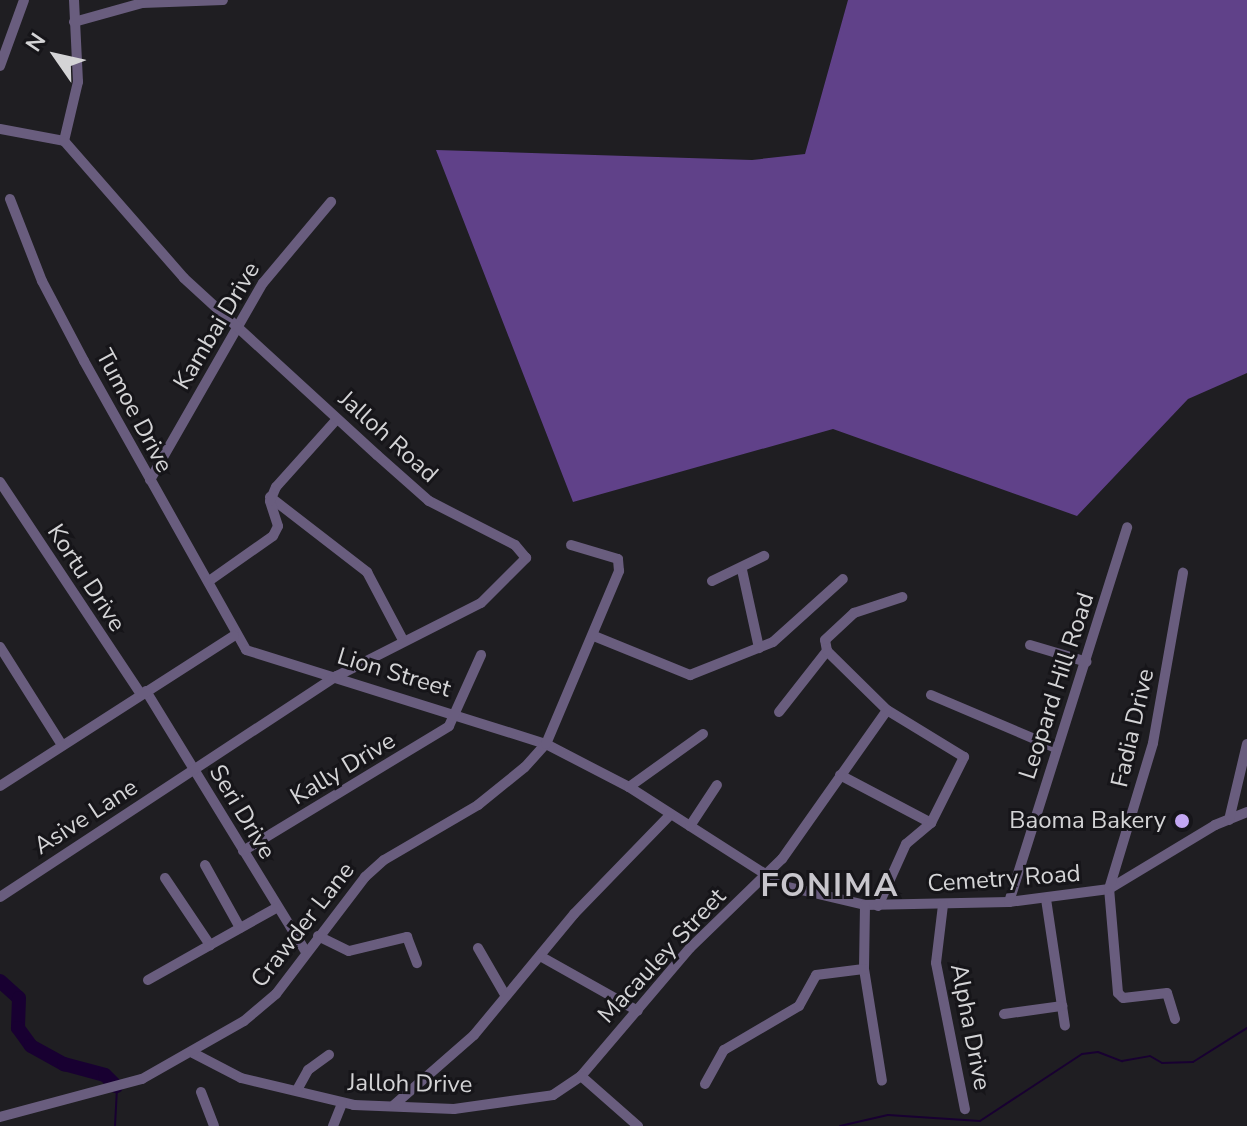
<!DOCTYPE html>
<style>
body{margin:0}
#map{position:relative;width:1247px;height:1126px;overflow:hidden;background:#1f1e22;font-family:"Nunito Sans",sans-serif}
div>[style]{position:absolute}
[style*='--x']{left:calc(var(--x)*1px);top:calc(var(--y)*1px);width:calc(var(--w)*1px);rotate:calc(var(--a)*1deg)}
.forest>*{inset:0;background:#604189}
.stream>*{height:2px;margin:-1px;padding:0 1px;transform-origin:1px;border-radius:1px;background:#180031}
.river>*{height:14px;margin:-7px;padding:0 7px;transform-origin:7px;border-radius:7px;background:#180031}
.minor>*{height:10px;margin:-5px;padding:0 5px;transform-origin:5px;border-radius:5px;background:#695d7e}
.dots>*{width:22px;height:22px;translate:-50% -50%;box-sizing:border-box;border:4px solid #161519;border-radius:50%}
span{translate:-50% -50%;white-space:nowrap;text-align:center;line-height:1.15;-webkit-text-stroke:6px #161519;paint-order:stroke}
.street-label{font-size:24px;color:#d4d4d6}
.poi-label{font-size:24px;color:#d4d4d6}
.right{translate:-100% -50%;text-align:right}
.district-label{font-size:32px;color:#c8c6cc;font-weight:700;letter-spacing:2px}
.north{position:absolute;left:16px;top:16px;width:80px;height:80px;-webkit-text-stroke:6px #161519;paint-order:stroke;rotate:304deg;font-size:22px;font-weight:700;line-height:32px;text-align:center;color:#d4d4d6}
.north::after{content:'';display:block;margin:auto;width:28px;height:36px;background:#d4d4d6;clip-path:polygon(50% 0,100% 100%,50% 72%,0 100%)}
</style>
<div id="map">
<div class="forest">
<i style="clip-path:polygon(848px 0,1247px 0,1247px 373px,1188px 399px,1077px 516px,833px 429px,573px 502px,436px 150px,752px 160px,805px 154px)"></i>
</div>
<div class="stream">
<i style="--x:115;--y:1126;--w:34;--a:-87"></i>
<i style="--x:840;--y:1126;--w:49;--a:-12.9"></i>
<i style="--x:888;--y:1115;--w:92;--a:3.7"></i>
<i style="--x:980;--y:1121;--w:122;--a:-33.3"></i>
<i style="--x:1082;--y:1054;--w:16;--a:-7"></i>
<i style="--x:1098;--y:1052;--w:26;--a:21"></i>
<i style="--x:1122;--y:1061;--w:28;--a:-10"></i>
<i style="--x:1150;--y:1056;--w:14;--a:30"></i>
<i style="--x:1162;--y:1063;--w:31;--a:-2"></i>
<i style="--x:1193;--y:1062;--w:64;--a:-32.2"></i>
</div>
<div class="river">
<i style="--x:0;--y:981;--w:25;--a:42"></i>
<i style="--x:19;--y:998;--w:30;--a:92"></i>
<i style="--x:18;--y:1028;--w:22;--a:54"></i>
<i style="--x:31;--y:1046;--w:38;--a:29"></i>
<i style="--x:64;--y:1064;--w:42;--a:15"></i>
<i style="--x:105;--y:1075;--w:16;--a:45"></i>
</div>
<div class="minor">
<i style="--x:74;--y:22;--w:71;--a:-15.6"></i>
<i style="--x:142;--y:3;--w:81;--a:-2.1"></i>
<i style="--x:0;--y:66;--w:70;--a:-70"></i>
<i style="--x:0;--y:129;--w:65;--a:10.6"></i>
<i style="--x:64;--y:141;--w:61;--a:-76.7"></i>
<i style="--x:78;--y:82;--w:82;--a:-92.8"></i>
<i style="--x:10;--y:199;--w:88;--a:68.7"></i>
<i style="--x:42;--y:281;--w:90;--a:62.3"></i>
<i style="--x:84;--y:361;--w:331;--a:60.7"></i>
<i style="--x:246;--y:650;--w:314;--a:17.4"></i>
<i style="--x:546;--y:744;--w:93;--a:27.4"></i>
<i style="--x:629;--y:787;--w:184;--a:32.6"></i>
<i style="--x:784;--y:886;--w:83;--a:13.2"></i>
<i style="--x:865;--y:905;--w:144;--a:-1.2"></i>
<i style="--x:1009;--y:902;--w:101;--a:-7.4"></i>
<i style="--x:1109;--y:889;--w:124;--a:-31.1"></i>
<i style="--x:1215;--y:825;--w:35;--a:-22"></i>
<i style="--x:150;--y:480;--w:227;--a:-60.2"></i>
<i style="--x:263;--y:283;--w:106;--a:-50"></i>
<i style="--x:0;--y:482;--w:255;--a:56.4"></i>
<i style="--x:270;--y:497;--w:123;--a:37.7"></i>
<i style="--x:367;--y:572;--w:77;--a:62.1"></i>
<i style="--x:742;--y:570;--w:80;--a:77.7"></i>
<i style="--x:209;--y:581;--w:78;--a:-35.1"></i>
<i style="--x:273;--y:536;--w:11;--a:-63"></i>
<i style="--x:278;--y:526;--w:26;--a:-108"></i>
<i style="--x:270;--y:501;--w:15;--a:-67"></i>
<i style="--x:276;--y:487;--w:91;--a:-48.1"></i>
<i style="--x:712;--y:581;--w:58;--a:-25.7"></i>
<i style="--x:594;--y:636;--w:104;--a:22.1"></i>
<i style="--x:690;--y:675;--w:89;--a:-21.7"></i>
<i style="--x:773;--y:642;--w:94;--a:-42"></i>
<i style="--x:1030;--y:645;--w:59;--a:16.6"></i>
<i style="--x:0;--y:647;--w:116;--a:57.7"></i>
<i style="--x:146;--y:691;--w:306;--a:58.5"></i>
<i style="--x:931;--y:695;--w:136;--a:23"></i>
<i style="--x:779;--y:712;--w:78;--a:-51.8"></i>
<i style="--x:840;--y:775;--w:103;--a:27.8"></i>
<i style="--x:0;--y:786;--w:278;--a:-32.7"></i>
<i style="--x:629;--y:787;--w:91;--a:-35.6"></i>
<i style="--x:1229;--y:820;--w:78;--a:-76.7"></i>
<i style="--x:690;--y:826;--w:49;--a:-56.6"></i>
<i style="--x:243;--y:851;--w:241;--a:-31.2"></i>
<i style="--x:449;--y:726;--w:78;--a:-65.7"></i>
<i style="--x:205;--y:865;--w:72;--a:60.9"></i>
<i style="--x:165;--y:878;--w:81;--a:56.1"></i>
<i style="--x:210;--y:945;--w:76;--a:-29.3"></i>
<i style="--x:0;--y:897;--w:403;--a:-33.3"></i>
<i style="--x:337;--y:676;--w:161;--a:-26.9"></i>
<i style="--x:481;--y:603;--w:64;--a:-45"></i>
<i style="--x:526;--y:558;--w:17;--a:-130"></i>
<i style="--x:515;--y:545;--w:97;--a:-152.9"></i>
<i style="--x:429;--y:501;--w:69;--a:-138.5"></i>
<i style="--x:377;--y:455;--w:262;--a:-137.5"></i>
<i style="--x:184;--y:278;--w:182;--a:-131.2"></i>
<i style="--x:1046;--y:899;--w:128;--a:81.5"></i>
<i style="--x:1009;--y:902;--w:393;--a:-72.5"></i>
<i style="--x:865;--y:905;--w:64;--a:90.9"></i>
<i style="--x:864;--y:969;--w:113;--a:80.9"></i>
<i style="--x:943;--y:905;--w:58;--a:96.9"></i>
<i style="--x:936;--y:963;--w:149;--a:78.8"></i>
<i style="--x:878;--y:906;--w:68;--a:-65.7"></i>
<i style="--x:906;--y:844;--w:33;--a:-40"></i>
<i style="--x:931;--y:823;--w:74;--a:-63.4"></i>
<i style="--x:964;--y:757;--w:90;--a:-148.6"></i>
<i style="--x:887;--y:710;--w:84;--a:-135.5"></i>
<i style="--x:827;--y:651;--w:11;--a:-100"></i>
<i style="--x:825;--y:640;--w:40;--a:-43"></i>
<i style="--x:854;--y:613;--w:51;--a:-18.4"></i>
<i style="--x:318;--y:936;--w:34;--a:26"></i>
<i style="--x:349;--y:951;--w:60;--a:-13.6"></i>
<i style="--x:407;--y:937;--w:28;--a:69"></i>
<i style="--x:478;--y:948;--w:52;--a:60"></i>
<i style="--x:540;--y:956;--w:112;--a:29.3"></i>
<i style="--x:148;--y:980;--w:71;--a:-29.4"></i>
<i style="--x:1004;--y:1014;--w:59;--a:-7.9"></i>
<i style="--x:1175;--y:1019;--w:27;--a:-107"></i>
<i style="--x:1167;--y:993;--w:44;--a:173.5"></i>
<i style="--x:1123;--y:998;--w:7;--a:-135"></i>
<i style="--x:1118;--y:993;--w:104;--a:-94.9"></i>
<i style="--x:1109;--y:889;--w:152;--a:-73.2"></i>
<i style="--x:1153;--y:743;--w:173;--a:-80"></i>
<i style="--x:193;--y:1053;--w:54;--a:27.5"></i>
<i style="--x:241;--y:1078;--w:116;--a:13.4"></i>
<i style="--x:354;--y:1105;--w:100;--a:2.3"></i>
<i style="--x:454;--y:1109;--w:100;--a:-8"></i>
<i style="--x:553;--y:1095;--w:34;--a:-34"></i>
<i style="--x:581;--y:1076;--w:168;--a:-49.6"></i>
<i style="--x:690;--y:948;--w:128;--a:-44.1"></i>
<i style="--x:782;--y:859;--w:182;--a:-54.8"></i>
<i style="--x:581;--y:1076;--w:76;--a:41.3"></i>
<i style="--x:705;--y:1084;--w:39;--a:-61"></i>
<i style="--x:724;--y:1050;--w:87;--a:-30.4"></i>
<i style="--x:799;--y:1006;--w:35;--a:-61"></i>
<i style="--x:816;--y:975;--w:48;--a:-7.1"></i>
<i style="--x:297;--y:1090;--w:23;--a:-61"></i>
<i style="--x:308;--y:1070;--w:26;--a:-36"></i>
<i style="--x:201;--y:1092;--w:36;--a:69"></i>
<i style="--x:394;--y:1105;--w:106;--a:-41.2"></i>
<i style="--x:474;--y:1035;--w:157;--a:-50.4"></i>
<i style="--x:574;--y:914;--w:138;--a:-45.9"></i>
<i style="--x:0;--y:1117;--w:147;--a:-15"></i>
<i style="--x:142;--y:1079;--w:117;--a:-29.6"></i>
<i style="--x:244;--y:1021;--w:42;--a:-40.2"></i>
<i style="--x:276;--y:994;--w:147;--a:-52.7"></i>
<i style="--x:365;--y:877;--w:25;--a:-42"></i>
<i style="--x:384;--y:860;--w:109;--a:-30.3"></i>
<i style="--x:478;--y:805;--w:60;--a:-39"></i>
<i style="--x:525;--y:767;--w:31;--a:-48"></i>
<i style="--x:546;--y:744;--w:188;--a:-67.1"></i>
<i style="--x:619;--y:571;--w:12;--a:-95"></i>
<i style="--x:618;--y:559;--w:49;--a:-163.4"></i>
<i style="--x:333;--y:1126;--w:24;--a:-68"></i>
</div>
<div class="dots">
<i style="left:1182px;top:821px;background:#c3a7f2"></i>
</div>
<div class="street-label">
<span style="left:217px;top:326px;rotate:-59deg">Kambai Drive</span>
<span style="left:134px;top:411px;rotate:62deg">Tumoe Drive</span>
<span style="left:388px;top:437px;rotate:42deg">Jalloh Road</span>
<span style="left:86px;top:578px;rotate:57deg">Kortu Drive</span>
<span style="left:394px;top:673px;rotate:17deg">Lion Street</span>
<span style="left:1057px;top:686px;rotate:-72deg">Leopard Hill Road</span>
<span style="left:1133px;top:728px;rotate:-77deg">Fadia Drive</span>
<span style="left:343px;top:769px;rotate:-31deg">Kally Drive</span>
<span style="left:242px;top:812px;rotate:59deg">Seri Drive</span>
<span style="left:86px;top:817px;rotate:-33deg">Asive Lane</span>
<span style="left:1004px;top:879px;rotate:-4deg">Cemetry Road</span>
<span style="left:303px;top:925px;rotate:-52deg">Crawder Lane</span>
<span style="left:662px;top:956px;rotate:-47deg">Macauley Street</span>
<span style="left:970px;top:1027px;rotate:79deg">Alpha Drive</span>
<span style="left:410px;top:1084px;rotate:1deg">Jalloh Drive</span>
</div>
<div class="poi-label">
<span class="right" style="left:1166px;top:821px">Baoma Bakery</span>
</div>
<div class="district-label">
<span style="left:830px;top:886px">FONIMA</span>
</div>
<div class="north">N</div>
</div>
